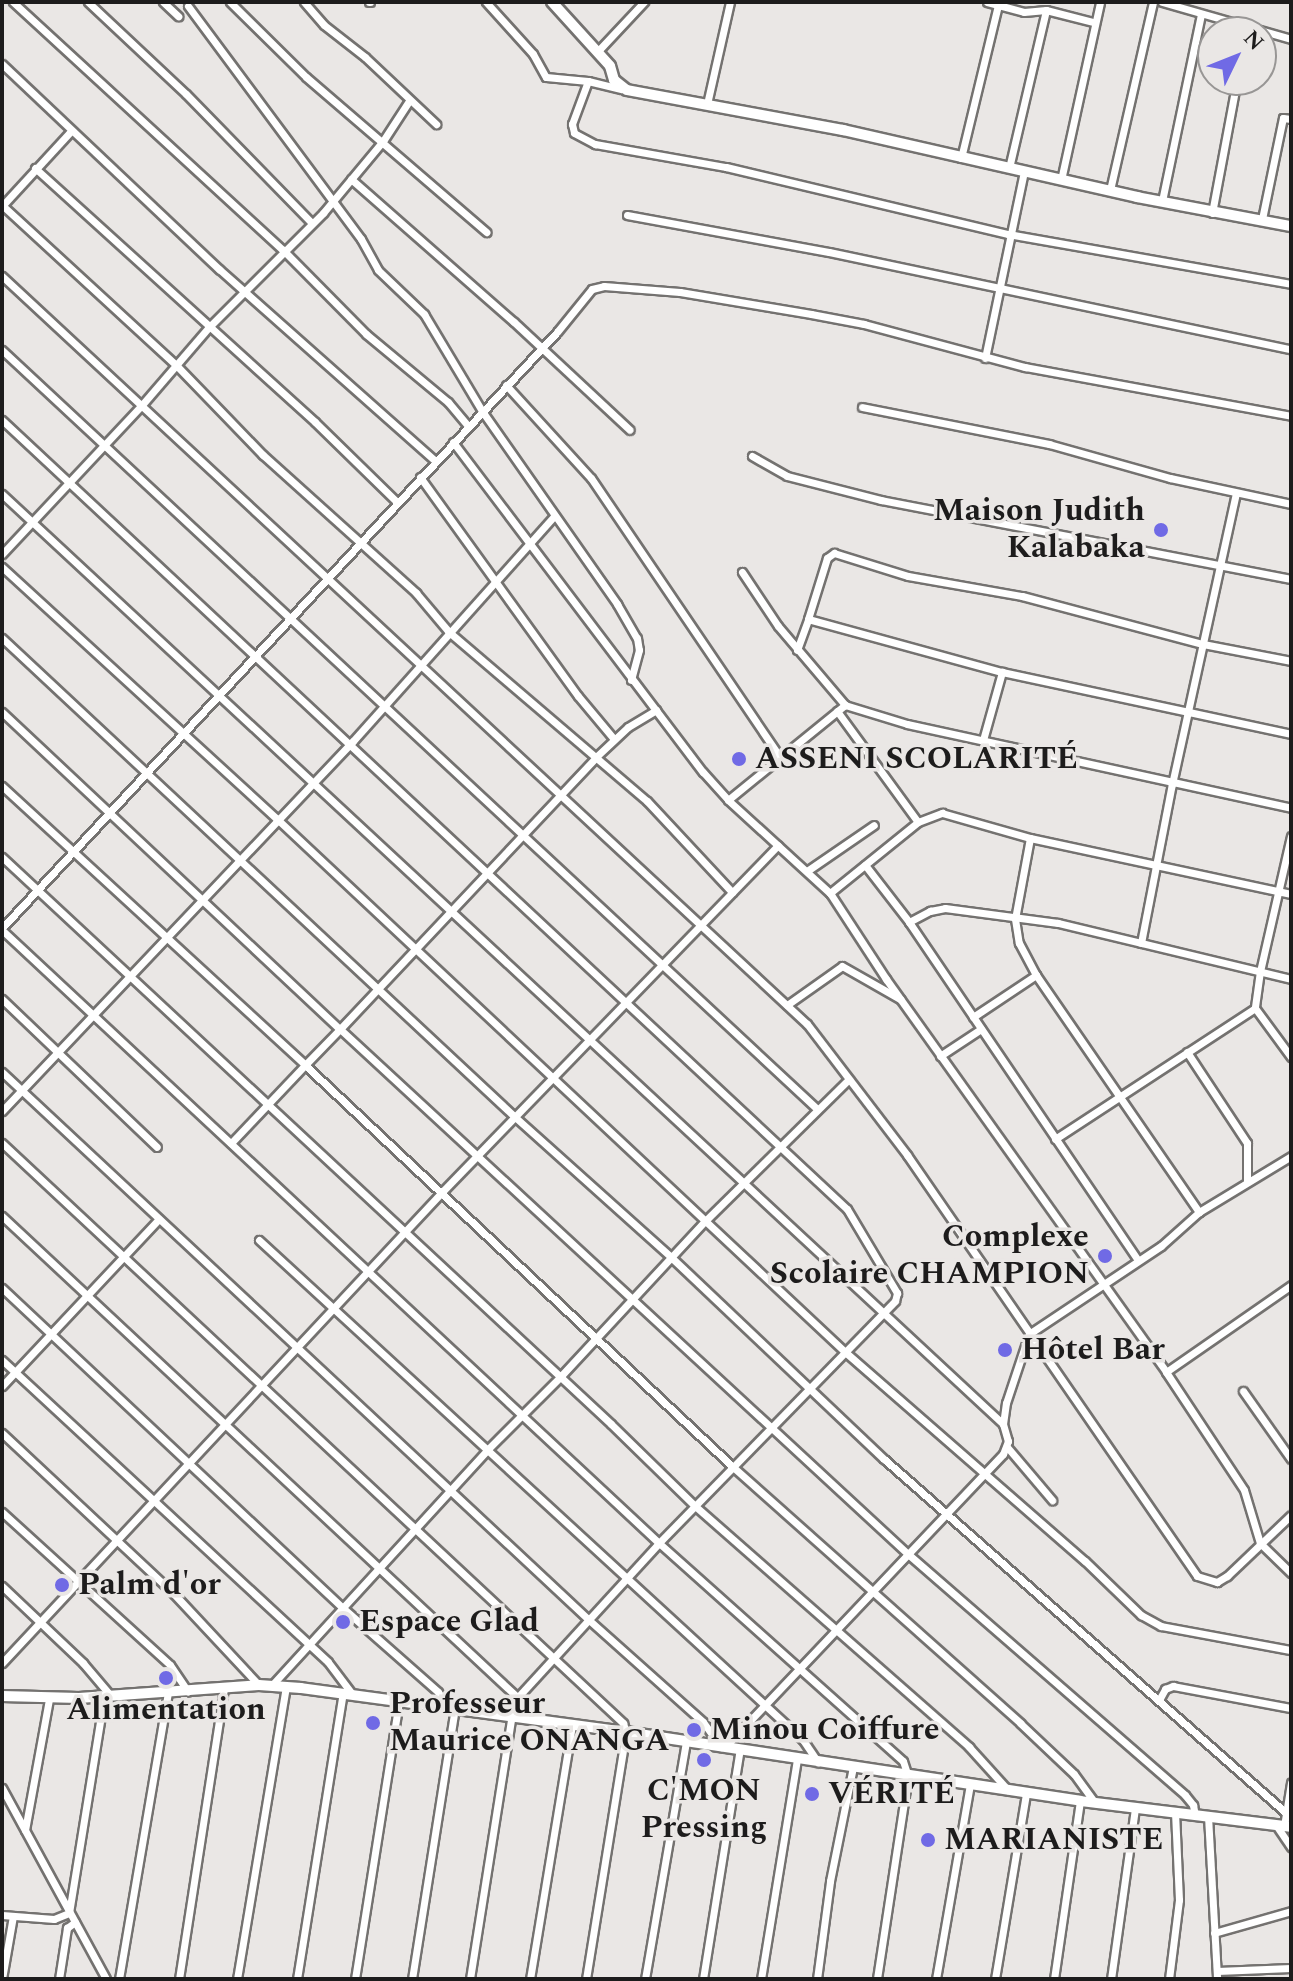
<!DOCTYPE html>
<meta charset="utf-8">
<style>
body{margin:0}
#map{position:relative;width:1293px;height:1981px;overflow:hidden;background:#eae7e5;font-family:Spectral,serif}
div>[style]{position:absolute}
[style*='--x']{left:calc(var(--x)*1px);top:calc(var(--y)*1px);width:calc(var(--w)*1px);rotate:calc(var(--a)*1deg)}
.roads{filter:drop-shadow(2px 0 #747270) drop-shadow(-2px 0 #747270) drop-shadow(0 2px #747270) drop-shadow(0 -2px #747270)}
.street>*{height:7px;margin:-3.5px;padding:0 3.5px;transform-origin:3.5px;border-radius:3.5px;background:#fff}
.secondary>*{height:10px;margin:-5px;padding:0 5px;transform-origin:5px;border-radius:5px;background:#fff}
.dots>*{width:22px;height:22px;translate:-50% -50%;box-sizing:border-box;border:4px solid #eae7e5;border-radius:50%}
span{translate:-50% -50%;white-space:nowrap;text-align:center;line-height:1.15;-webkit-text-stroke:7px #eae7e5;paint-order:stroke}
.poi-label{font-size:32px;color:#1d1c1c;font-weight:700}
.right{translate:-100% -50%;text-align:right}
.left{translate:0 -50%;text-align:left}
.frame{position:absolute;inset:0;border:4px solid #1d1c1c;pointer-events:none}
.north{position:absolute;left:1197px;top:16px;width:80px;height:80px;box-sizing:border-box;background:#eae7e5;border:2px solid #989695;border-radius:50%;rotate:47deg;font-size:22px;font-weight:700;line-height:32px;text-align:center;color:#1d1c1c}
.north::after{content:'';display:block;margin:auto;width:28px;height:36px;background:#706ae5;clip-path:polygon(50% 0,100% 100%,50% 72%,0 100%)}
</style>
<div id="map">
<div class="roads">
<div class="street">
<i style="--x:13;--y:2;--w:367;--a:42.6"></i>
<i style="--x:283;--y:250;--w:118;--a:45.3"></i>
<i style="--x:366;--y:334;--w:107;--a:39.7"></i>
<i style="--x:448;--y:402;--w:31;--a:50"></i>
<i style="--x:88;--y:2;--w:134;--a:43.2"></i>
<i style="--x:186;--y:94;--w:180;--a:45.7"></i>
<i style="--x:163;--y:2;--w:21;--a:43"></i>
<i style="--x:230;--y:2;--w:107;--a:44.6"></i>
<i style="--x:306;--y:77;--w:238;--a:40.7"></i>
<i style="--x:304;--y:2;--w:30;--a:49"></i>
<i style="--x:324;--y:25;--w:52;--a:38"></i>
<i style="--x:365;--y:57;--w:98;--a:43.3"></i>
<i style="--x:369;--y:2;--w:1;--a:0"></i>
<i style="--x:486;--y:2;--w:70;--a:47.9"></i>
<i style="--x:533;--y:54;--w:26;--a:61"></i>
<i style="--x:546;--y:77;--w:42;--a:5.4"></i>
<i style="--x:588;--y:81;--w:34;--a:14"></i>
<i style="--x:987;--y:2;--w:38;--a:15"></i>
<i style="--x:1024;--y:12;--w:22;--a:-5"></i>
<i style="--x:1046;--y:10;--w:49;--a:14.3"></i>
<i style="--x:1162;--y:2;--w:134;--a:16"></i>
<i style="--x:188;--y:6;--w:290;--a:53.4"></i>
<i style="--x:361;--y:239;--w:35;--a:61"></i>
<i style="--x:378;--y:270;--w:64;--a:43.7"></i>
<i style="--x:424;--y:314;--w:113;--a:59.1"></i>
<i style="--x:482;--y:411;--w:236;--a:55"></i>
<i style="--x:617;--y:604;--w:39;--a:60"></i>
<i style="--x:637;--y:638;--w:12;--a:81"></i>
<i style="--x:639;--y:650;--w:31;--a:105"></i>
<i style="--x:597;--y:52;--w:69;--a:-46.8"></i>
<i style="--x:2;--y:64;--w:299;--a:43.4"></i>
<i style="--x:219;--y:269;--w:288;--a:41.6"></i>
<i style="--x:588;--y:81;--w:46;--a:110.4"></i>
<i style="--x:572;--y:124;--w:9;--a:77"></i>
<i style="--x:574;--y:133;--w:24;--a:28"></i>
<i style="--x:595;--y:144;--w:133;--a:10"></i>
<i style="--x:726;--y:167;--w:290;--a:13.4"></i>
<i style="--x:1008;--y:234;--w:287;--a:10"></i>
<i style="--x:707;--y:104;--w:105;--a:-77.3"></i>
<i style="--x:961;--y:158;--w:157;--a:-76.4"></i>
<i style="--x:35;--y:168;--w:378;--a:42.2"></i>
<i style="--x:315;--y:422;--w:113;--a:44.3"></i>
<i style="--x:1009;--y:168;--w:162;--a:-76.8"></i>
<i style="--x:351;--y:179;--w:217;--a:41.3"></i>
<i style="--x:514;--y:322;--w:158;--a:43"></i>
<i style="--x:1061;--y:180;--w:182;--a:-77.6"></i>
<i style="--x:1110;--y:190;--w:193;--a:-77.1"></i>
<i style="--x:1162;--y:201;--w:191;--a:-78.2"></i>
<i style="--x:2;--y:205;--w:238;--a:42.6"></i>
<i style="--x:177;--y:366;--w:124;--a:46"></i>
<i style="--x:263;--y:455;--w:206;--a:42"></i>
<i style="--x:416;--y:593;--w:51;--a:49.8"></i>
<i style="--x:449;--y:632;--w:260;--a:40.5"></i>
<i style="--x:647;--y:801;--w:125;--a:47"></i>
<i style="--x:2;--y:206;--w:102;--a:-47.4"></i>
<i style="--x:1212;--y:213;--w:135;--a:-79.4"></i>
<i style="--x:627;--y:215;--w:205;--a:10.4"></i>
<i style="--x:829;--y:252;--w:472;--a:11.9"></i>
<i style="--x:1262;--y:219;--w:103;--a:-78.3"></i>
<i style="--x:1283;--y:118;--w:8;--a:7"></i>
<i style="--x:2;--y:276;--w:1099;--a:42.9"></i>
<i style="--x:807;--y:1024;--w:165;--a:52.6"></i>
<i style="--x:907;--y:1155;--w:511;--a:55.44"></i>
<i style="--x:1197;--y:1576;--w:21;--a:17"></i>
<i style="--x:1217;--y:1582;--w:12;--a:-31"></i>
<i style="--x:1227;--y:1576;--w:88;--a:-43.6"></i>
<i style="--x:2;--y:350;--w:1114;--a:42.96"></i>
<i style="--x:985;--y:358;--w:191;--a:-78.2"></i>
<i style="--x:506;--y:385;--w:126;--a:47.6"></i>
<i style="--x:591;--y:478;--w:337;--a:55.9"></i>
<i style="--x:862;--y:407;--w:191;--a:11.2"></i>
<i style="--x:1049;--y:444;--w:126;--a:15.7"></i>
<i style="--x:1170;--y:478;--w:124;--a:12.1"></i>
<i style="--x:2;--y:420;--w:1156;--a:43.04"></i>
<i style="--x:847;--y:1209;--w:98;--a:59.2"></i>
<i style="--x:897;--y:1293;--w:8;--a:104"></i>
<i style="--x:895;--y:1301;--w:338;--a:134.3"></i>
<i style="--x:659;--y:1543;--w:214;--a:132.5"></i>
<i style="--x:514;--y:1701;--w:281;--a:99"></i>
<i style="--x:453;--y:442;--w:414;--a:52.9"></i>
<i style="--x:703;--y:772;--w:38;--a:48"></i>
<i style="--x:728;--y:800;--w:138;--a:42.4"></i>
<i style="--x:830;--y:893;--w:103;--a:56.9"></i>
<i style="--x:886;--y:979;--w:483;--a:54.5"></i>
<i style="--x:1166;--y:1372;--w:141;--a:56.5"></i>
<i style="--x:1244;--y:1490;--w:55;--a:73.2"></i>
<i style="--x:1260;--y:1543;--w:43;--a:44.1"></i>
<i style="--x:752;--y:456;--w:40;--a:29.7"></i>
<i style="--x:787;--y:476;--w:97;--a:14.3"></i>
<i style="--x:881;--y:500;--w:418;--a:10.9"></i>
<i style="--x:420;--y:477;--w:270;--a:54.2"></i>
<i style="--x:578;--y:696;--w:56;--a:50.1"></i>
<i style="--x:2;--y:494;--w:1366;--a:42.89"></i>
<i style="--x:1003;--y:1424;--w:18;--a:74"></i>
<i style="--x:1008;--y:1441;--w:14;--a:111"></i>
<i style="--x:1003;--y:1454;--w:404;--a:133.5"></i>
<i style="--x:2;--y:554;--w:203;--a:-46.8"></i>
<i style="--x:141;--y:406;--w:104;--a:-49.3"></i>
<i style="--x:209;--y:327;--w:161;--a:-45"></i>
<i style="--x:323;--y:213;--w:94;--a:-50.2"></i>
<i style="--x:383;--y:141;--w:48;--a:-57"></i>
<i style="--x:2;--y:567;--w:372;--a:42.5"></i>
<i style="--x:276;--y:818;--w:779;--a:43.18"></i>
<i style="--x:844;--y:1351;--w:320;--a:41.1"></i>
<i style="--x:1085;--y:1561;--w:78;--a:44"></i>
<i style="--x:1141;--y:1615;--w:23;--a:29"></i>
<i style="--x:1161;--y:1626;--w:132;--a:10.5"></i>
<i style="--x:742;--y:572;--w:65;--a:56.3"></i>
<i style="--x:778;--y:626;--w:104;--a:49.7"></i>
<i style="--x:808;--y:619;--w:64;--a:-72.7"></i>
<i style="--x:827;--y:558;--w:9;--a:-36"></i>
<i style="--x:834;--y:553;--w:77;--a:17.3"></i>
<i style="--x:908;--y:576;--w:116;--a:10"></i>
<i style="--x:1022;--y:596;--w:187;--a:14.9"></i>
<i style="--x:1203;--y:644;--w:90;--a:10.9"></i>
<i style="--x:2;--y:638;--w:702;--a:43.04"></i>
<i style="--x:515;--y:1117;--w:211;--a:41.9"></i>
<i style="--x:672;--y:1258;--w:292;--a:43.5"></i>
<i style="--x:884;--y:1459;--w:534;--a:41.36"></i>
<i style="--x:797;--y:650;--w:33;--a:-70"></i>
<i style="--x:808;--y:619;--w:201;--a:15.3"></i>
<i style="--x:1002;--y:672;--w:296;--a:12.1"></i>
<i style="--x:837;--y:711;--w:137;--a:53.9"></i>
<i style="--x:2;--y:712;--w:463;--a:43.2"></i>
<i style="--x:340;--y:1029;--w:375;--a:-46.7"></i>
<i style="--x:597;--y:756;--w:42;--a:-43.1"></i>
<i style="--x:628;--y:727;--w:33;--a:-31"></i>
<i style="--x:983;--y:740;--w:71;--a:-74.4"></i>
<i style="--x:2;--y:786;--w:412;--a:42.6"></i>
<i style="--x:305;--y:1065;--w:50;--a:-45.8"></i>
<i style="--x:340;--y:1029;--w:773;--a:42.75"></i>
<i style="--x:908;--y:1554;--w:367;--a:41"></i>
<i style="--x:1185;--y:1795;--w:13;--a:51"></i>
<i style="--x:1193;--y:1805;--w:10;--a:79"></i>
<i style="--x:728;--y:800;--w:151;--a:-39.1"></i>
<i style="--x:845;--y:705;--w:65;--a:17"></i>
<i style="--x:907;--y:724;--w:393;--a:12.3"></i>
<i style="--x:1291;--y:836;--w:139;--a:102.9"></i>
<i style="--x:1260;--y:971;--w:37;--a:98"></i>
<i style="--x:1255;--y:1008;--w:61;--a:53.7"></i>
<i style="--x:1030;--y:838;--w:82;--a:100.5"></i>
<i style="--x:1015;--y:919;--w:24;--a:81"></i>
<i style="--x:1019;--y:943;--w:36;--a:62"></i>
<i style="--x:1036;--y:975;--w:288;--a:55.5"></i>
<i style="--x:2;--y:857;--w:832;--a:42.95"></i>
<i style="--x:611;--y:1424;--w:117;--a:44.3"></i>
<i style="--x:695;--y:1506;--w:365;--a:41.3"></i>
<i style="--x:969;--y:1747;--w:58;--a:47.8"></i>
<i style="--x:865;--y:865;--w:72;--a:52.3"></i>
<i style="--x:909;--y:922;--w:408;--a:55.9"></i>
<i style="--x:807;--y:871;--w:81;--a:-34.5"></i>
<i style="--x:830;--y:893;--w:113;--a:-38.9"></i>
<i style="--x:918;--y:822;--w:26;--a:-21"></i>
<i style="--x:942;--y:813;--w:91;--a:15.9"></i>
<i style="--x:1030;--y:838;--w:267;--a:12.1"></i>
<i style="--x:909;--y:922;--w:24;--a:-28"></i>
<i style="--x:930;--y:911;--w:15;--a:-11"></i>
<i style="--x:945;--y:908;--w:114;--a:7.6"></i>
<i style="--x:1058;--y:923;--w:240;--a:13.5"></i>
<i style="--x:2;--y:928;--w:814;--a:-47.04"></i>
<i style="--x:557;--y:332;--w:55;--a:-50.9"></i>
<i style="--x:592;--y:289;--w:12;--a:-14"></i>
<i style="--x:604;--y:286;--w:76;--a:4.5"></i>
<i style="--x:680;--y:292;--w:133;--a:9.5"></i>
<i style="--x:811;--y:314;--w:54;--a:10.7"></i>
<i style="--x:864;--y:324;--w:167;--a:15"></i>
<i style="--x:1025;--y:367;--w:270;--a:10.4"></i>
<i style="--x:2;--y:930;--w:899;--a:43.02"></i>
<i style="--x:659;--y:1543;--w:327;--a:41.8"></i>
<i style="--x:903;--y:1761;--w:16;--a:72"></i>
<i style="--x:908;--y:1776;--w:205;--a:98.7"></i>
<i style="--x:1141;--y:943;--w:162;--a:-79"></i>
<i style="--x:1172;--y:784;--w:297;--a:-77.6"></i>
<i style="--x:2;--y:999;--w:214;--a:43.7"></i>
<i style="--x:787;--y:1005;--w:67;--a:-35.3"></i>
<i style="--x:842;--y:966;--w:67;--a:29.6"></i>
<i style="--x:973;--y:1017;--w:76;--a:-33.7"></i>
<i style="--x:1187;--y:1052;--w:109;--a:56.6"></i>
<i style="--x:1247;--y:1143;--w:39;--a:90"></i>
<i style="--x:940;--y:1056;--w:49;--a:-33.4"></i>
<i style="--x:2;--y:1072;--w:803;--a:43.03"></i>
<i style="--x:589;--y:1620;--w:153;--a:41.8"></i>
<i style="--x:703;--y:1722;--w:31;--a:54"></i>
<i style="--x:2;--y:1111;--w:510;--a:-46.51"></i>
<i style="--x:353;--y:741;--w:302;--a:-48.2"></i>
<i style="--x:1055;--y:1139;--w:239;--a:-33.2"></i>
<i style="--x:2;--y:1143;--w:850;--a:43.04"></i>
<i style="--x:623;--y:1723;--w:9;--a:72"></i>
<i style="--x:626;--y:1732;--w:250;--a:99.2"></i>
<i style="--x:231;--y:1143;--w:108;--a:-46.5"></i>
<i style="--x:305;--y:1065;--w:587;--a:43.21"></i>
<i style="--x:733;--y:1467;--w:385;--a:41.7"></i>
<i style="--x:1020;--y:1723;--w:74;--a:43.4"></i>
<i style="--x:1074;--y:1774;--w:36;--a:54"></i>
<i style="--x:2;--y:1216;--w:705;--a:43.04"></i>
<i style="--x:259;--y:1240;--w:739;--a:42.59"></i>
<i style="--x:803;--y:1740;--w:27;--a:56"></i>
<i style="--x:2;--y:1288;--w:469;--a:43.2"></i>
<i style="--x:344;--y:1609;--w:125;--a:41.4"></i>
<i style="--x:438;--y:1692;--w:19;--a:55"></i>
<i style="--x:2;--y:1360;--w:444;--a:42.8"></i>
<i style="--x:328;--y:1662;--w:40;--a:53"></i>
<i style="--x:1166;--y:1372;--w:152;--a:-34.8"></i>
<i style="--x:2;--y:1386;--w:229;--a:-46.8"></i>
<i style="--x:1243;--y:1391;--w:83;--a:54.8"></i>
<i style="--x:1003;--y:1424;--w:21;--a:-82"></i>
<i style="--x:1006;--y:1403;--w:73;--a:-71.6"></i>
<i style="--x:1029;--y:1334;--w:159;--a:-33.7"></i>
<i style="--x:1161;--y:1246;--w:51;--a:-41.8"></i>
<i style="--x:1199;--y:1212;--w:108;--a:-31.3"></i>
<i style="--x:2;--y:1433;--w:236;--a:43.1"></i>
<i style="--x:174;--y:1594;--w:125;--a:47"></i>
<i style="--x:1007;--y:1447;--w:70;--a:49.7"></i>
<i style="--x:2;--y:1512;--w:227;--a:42.3"></i>
<i style="--x:170;--y:1665;--w:32;--a:56"></i>
<i style="--x:2;--y:1586;--w:112;--a:43.5"></i>
<i style="--x:83;--y:1663;--w:43;--a:49.7"></i>
<i style="--x:2;--y:1663;--w:643;--a:-46.95"></i>
<i style="--x:441;--y:1193;--w:484;--a:-45.9"></i>
<i style="--x:271;--y:1686;--w:320;--a:-47.5"></i>
<i style="--x:487;--y:1450;--w:103;--a:-45"></i>
<i style="--x:560;--y:1377;--w:213;--a:-47.1"></i>
<i style="--x:705;--y:1221;--w:202;--a:-44.6"></i>
<i style="--x:1159;--y:1700;--w:13;--a:-61"></i>
<i style="--x:1165;--y:1689;--w:9;--a:-21"></i>
<i style="--x:1173;--y:1686;--w:120;--a:10.6"></i>
<i style="--x:2;--y:1788;--w:217;--a:61.4"></i>
<i style="--x:1208;--y:1816;--w:163;--a:86.8"></i>
<i style="--x:1276;--y:1825;--w:27;--a:56"></i>
<i style="--x:1284;--y:1826;--w:44;--a:-80.8"></i>
<i style="--x:25;--y:1830;--w:133;--a:-79.6"></i>
<i style="--x:2;--y:1915;--w:52;--a:4.4"></i>
<i style="--x:54;--y:1919;--w:16;--a:-22"></i>
<i style="--x:69;--y:1913;--w:219;--a:-80.8"></i>
<i style="--x:1214;--y:1933;--w:80;--a:-15.9"></i>
<i style="--x:1217;--y:1971;--w:74;--a:-2.3"></i>
<i style="--x:2;--y:1979;--w:64;--a:-80.1"></i>
<i style="--x:59;--y:1979;--w:52;--a:-81.1"></i>
<i style="--x:67;--y:1928;--w:10;--a:-37"></i>
<i style="--x:119;--y:1979;--w:290;--a:-80.3"></i>
<i style="--x:179;--y:1979;--w:294;--a:-81.2"></i>
<i style="--x:237;--y:1979;--w:296;--a:-80.5"></i>
<i style="--x:297;--y:1979;--w:290;--a:-80.9"></i>
<i style="--x:355;--y:1979;--w:281;--a:-81"></i>
<i style="--x:412;--y:1979;--w:273;--a:-81"></i>
<i style="--x:530;--y:1979;--w:258;--a:-80.6"></i>
<i style="--x:645;--y:1979;--w:242;--a:-80.2"></i>
<i style="--x:703;--y:1979;--w:233;--a:-80.9"></i>
<i style="--x:761;--y:1979;--w:224;--a:-80.7"></i>
<i style="--x:817;--y:1979;--w:99;--a:-82.4"></i>
<i style="--x:830;--y:1881;--w:116;--a:-78.6"></i>
<i style="--x:936;--y:1979;--w:198;--a:-80.1"></i>
<i style="--x:995;--y:1979;--w:189;--a:-80.5"></i>
<i style="--x:1054;--y:1979;--w:180;--a:-81.7"></i>
<i style="--x:1111;--y:1979;--w:173;--a:-82"></i>
<i style="--x:1169;--y:1979;--w:80;--a:-82.8"></i>
<i style="--x:1179;--y:1900;--w:87;--a:-92.6"></i>
</div>
<div class="secondary">
<i style="--x:552;--y:2;--w:86;--a:47.8"></i>
<i style="--x:610;--y:66;--w:15;--a:74"></i>
<i style="--x:614;--y:80;--w:16;--a:38"></i>
<i style="--x:627;--y:90;--w:220;--a:10.5"></i>
<i style="--x:843;--y:130;--w:302;--a:12.8"></i>
<i style="--x:1137;--y:197;--w:157;--a:10.7"></i>
<i style="--x:2;--y:1696;--w:77;--a:1.5"></i>
<i style="--x:79;--y:1698;--w:180;--a:-4.1"></i>
<i style="--x:259;--y:1685;--w:42;--a:4.1"></i>
<i style="--x:301;--y:1688;--w:328;--a:7.7"></i>
<i style="--x:626;--y:1732;--w:459;--a:8.6"></i>
<i style="--x:1080;--y:1801;--w:213;--a:7"></i>
</div>
</div>
<div class="dots">
<i style="left:1161px;top:530px;background:#706ae5"></i>
<i style="left:739px;top:759px;background:#706ae5"></i>
<i style="left:1105px;top:1256px;background:#706ae5"></i>
<i style="left:1005px;top:1350px;background:#706ae5"></i>
<i style="left:62px;top:1585px;background:#706ae5"></i>
<i style="left:343px;top:1622px;background:#706ae5"></i>
<i style="left:166px;top:1678px;background:#706ae5"></i>
<i style="left:373px;top:1723px;background:#706ae5"></i>
<i style="left:694px;top:1730px;background:#706ae5"></i>
<i style="left:704px;top:1760px;background:#706ae5"></i>
<i style="left:812px;top:1794px;background:#706ae5"></i>
<i style="left:928px;top:1840px;background:#706ae5"></i>
</div>
<div class="poi-label">
<span class="right" style="left:1145px;top:530px">Maison Judith<br>Kalabaka</span>
<span class="left" style="left:755px;top:759px">ASSENI SCOLARITÉ</span>
<span class="right" style="left:1089px;top:1256px">Complexe<br>Scolaire CHAMPION</span>
<span class="left" style="left:1021px;top:1350px">Hôtel Bar</span>
<span class="left" style="left:78px;top:1585px">Palm d'or</span>
<span class="left" style="left:359px;top:1622px">Espace Glad</span>
<span class="left" style="left:389px;top:1723px">Professeur<br>Maurice ONANGA</span>
<span style="left:166px;top:1710px">Alimentation</span>
<span class="left" style="left:710px;top:1730px">Minou Coiffure</span>
<span style="left:704px;top:1810px">C'MON<br>Pressing</span>
<span class="left" style="left:828px;top:1794px">VÉRITÉ</span>
<span class="left" style="left:944px;top:1840px">MARIANISTE</span>
</div>
<div class="frame"></div>
<div class="north">N</div>
</div>
